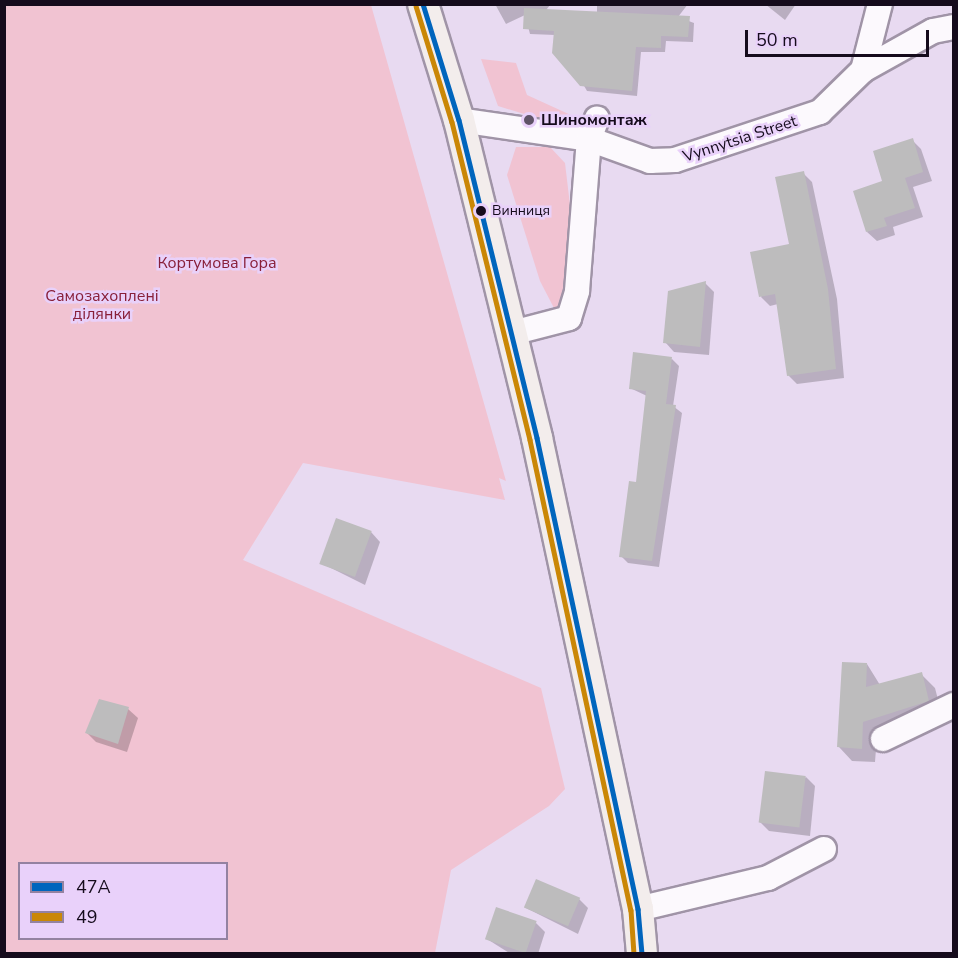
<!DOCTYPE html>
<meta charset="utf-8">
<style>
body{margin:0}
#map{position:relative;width:958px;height:958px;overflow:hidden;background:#e8daf1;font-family:"Nunito Sans",sans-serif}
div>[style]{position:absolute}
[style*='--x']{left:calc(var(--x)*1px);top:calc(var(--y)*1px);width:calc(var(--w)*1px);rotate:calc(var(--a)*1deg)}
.green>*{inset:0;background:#f1c3d2}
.shadow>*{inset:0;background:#0003}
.building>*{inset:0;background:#bdbcbd;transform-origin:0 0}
.roads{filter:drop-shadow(2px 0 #a094a7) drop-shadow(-2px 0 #a094a7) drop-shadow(0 2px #a094a7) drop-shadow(0 -2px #a094a7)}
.minor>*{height:24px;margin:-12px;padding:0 12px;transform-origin:12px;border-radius:12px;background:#fcf9fd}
.major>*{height:30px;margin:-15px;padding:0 15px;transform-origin:15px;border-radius:15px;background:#f3edec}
.bus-1>*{height:4.5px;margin:-2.25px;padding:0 2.25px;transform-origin:2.25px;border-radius:2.25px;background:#0065bd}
.bus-2>*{height:4.5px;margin:-2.25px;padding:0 2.25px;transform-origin:2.25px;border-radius:2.25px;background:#ca8706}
.dots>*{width:16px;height:16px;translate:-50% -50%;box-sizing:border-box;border:3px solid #e9d1fa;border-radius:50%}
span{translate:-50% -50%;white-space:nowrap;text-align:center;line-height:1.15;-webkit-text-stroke:5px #e9d1fa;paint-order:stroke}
.bus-label{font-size:14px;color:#150b1c}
.left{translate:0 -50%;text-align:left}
.poi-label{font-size:16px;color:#150b1c;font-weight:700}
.street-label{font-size:16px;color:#150b1c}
.park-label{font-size:16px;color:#881f39}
.frame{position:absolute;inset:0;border:6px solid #150b1c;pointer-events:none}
.legend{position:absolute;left:18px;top:862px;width:210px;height:78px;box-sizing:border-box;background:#e9d1fa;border:2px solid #9482a1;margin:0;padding:8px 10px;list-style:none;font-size:18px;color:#150b1c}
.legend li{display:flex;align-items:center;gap:12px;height:30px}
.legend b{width:30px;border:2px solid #9482a1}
.scale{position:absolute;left:745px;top:30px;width:184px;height:27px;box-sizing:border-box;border:3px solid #150b1c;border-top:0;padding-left:8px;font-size:18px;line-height:21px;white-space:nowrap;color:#150b1c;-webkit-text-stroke:4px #e9d1fa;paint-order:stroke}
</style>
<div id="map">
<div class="green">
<i style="clip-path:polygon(evenodd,5px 5px,371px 5px,506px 481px,499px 478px,505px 500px,303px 463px,243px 560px,541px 688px,565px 789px,549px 806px,451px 870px,435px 953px,5px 954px,5px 5px,20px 864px,226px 864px,226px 938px,20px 938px,20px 864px)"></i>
<i style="clip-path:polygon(481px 59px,516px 63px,527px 95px,573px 116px,568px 122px,547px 121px,498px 106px)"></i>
<i style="clip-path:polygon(516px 147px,550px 147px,565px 163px,572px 222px,568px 301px,555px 310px,540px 281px,507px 175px)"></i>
</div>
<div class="shadow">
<i style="clip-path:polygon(495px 4px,551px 4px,546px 10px,597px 13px,597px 4px,688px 4px,678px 17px,694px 23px,693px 42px,666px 41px,665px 52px,641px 52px,637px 96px,587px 91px,555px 35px,530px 34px,525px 15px,506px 24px)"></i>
<i style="clip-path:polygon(765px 4px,796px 4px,785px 20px)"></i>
<i style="clip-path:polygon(912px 140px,921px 149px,932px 181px,913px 187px,923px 217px,893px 227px,895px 235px,877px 241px,867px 232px,884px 182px)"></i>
<i style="clip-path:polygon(803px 173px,812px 182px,837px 299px,844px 378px,797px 384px,788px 375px,778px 304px,770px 306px,761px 297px,791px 245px)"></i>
<i style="clip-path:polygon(705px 283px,714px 292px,709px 355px,674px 352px,665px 342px)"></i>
<i style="clip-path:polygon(672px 359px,679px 366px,673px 406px,682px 413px,659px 567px,628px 563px,621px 556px,637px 484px,647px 396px,630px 388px)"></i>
<i style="clip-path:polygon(371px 532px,380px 542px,365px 585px,321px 563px)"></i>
<i style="clip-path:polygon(867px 664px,880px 685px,921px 674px,935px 688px,942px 715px,877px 736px,875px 762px,852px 761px,839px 747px)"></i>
<i style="clip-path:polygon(128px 709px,138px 718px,127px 752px,96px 742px,87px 733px)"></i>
<i style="clip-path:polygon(806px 777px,815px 786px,810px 836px,769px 831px,760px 822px)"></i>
<i style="clip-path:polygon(579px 899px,588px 908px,578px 934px,526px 908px)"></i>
<i style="clip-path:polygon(536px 923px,545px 932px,538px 954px,511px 954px,487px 939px)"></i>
</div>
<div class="building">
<i style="clip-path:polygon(524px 8px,690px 16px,688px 37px,661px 36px,661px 48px,636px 47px,632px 91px,580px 86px,552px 53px,554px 31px,523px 29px)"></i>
<i style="clip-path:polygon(913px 138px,923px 172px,905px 178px,915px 208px,884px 218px,887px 226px,866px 232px,853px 191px,882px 181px,873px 151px)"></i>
<i style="clip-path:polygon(804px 171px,828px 289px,836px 369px,787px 376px,775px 294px,759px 297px,750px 252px,789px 244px,775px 177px)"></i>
<i style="clip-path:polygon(706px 281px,700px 347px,663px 343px,668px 291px)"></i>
<i style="clip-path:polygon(633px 352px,672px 357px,666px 404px,676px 405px,652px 561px,619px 557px,629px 481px,636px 482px,646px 391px,629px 389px)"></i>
<i style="left:336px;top:518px;width:38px;height:49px;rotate:20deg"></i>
<i style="clip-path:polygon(842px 662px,867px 663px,866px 687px,922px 672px,929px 701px,863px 722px,862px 749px,837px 747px)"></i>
<i style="clip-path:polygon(99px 699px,129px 707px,118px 744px,85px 733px)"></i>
<i style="left:765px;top:771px;width:41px;height:52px;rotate:7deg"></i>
<i style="left:536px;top:879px;width:48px;height:31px;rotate:23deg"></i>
<i style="left:496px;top:907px;width:43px;height:34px;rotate:19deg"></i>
</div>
<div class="roads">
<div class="minor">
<i style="--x:863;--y:70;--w:68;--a:-75.6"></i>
<i style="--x:459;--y:120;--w:131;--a:8.3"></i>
<i style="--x:589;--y:139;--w:65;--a:19.8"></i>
<i style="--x:650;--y:161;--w:25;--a:-2"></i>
<i style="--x:675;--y:160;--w:153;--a:-18.3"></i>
<i style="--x:820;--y:112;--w:60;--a:-44.3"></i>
<i style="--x:863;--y:70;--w:80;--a:-29.1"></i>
<i style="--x:933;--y:31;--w:21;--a:-11"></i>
<i style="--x:512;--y:333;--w:59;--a:-14.7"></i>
<i style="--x:569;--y:318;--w:28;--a:-73"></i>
<i style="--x:577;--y:291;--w:152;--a:-85.5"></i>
<i style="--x:589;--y:139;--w:22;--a:-69"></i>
<i style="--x:883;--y:739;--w:79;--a:-25.6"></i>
<i style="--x:638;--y:909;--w:134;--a:-13.4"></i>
<i style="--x:768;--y:878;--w:63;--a:-27.4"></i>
</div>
<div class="major">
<i style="--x:423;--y:4;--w:121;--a:72.8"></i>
<i style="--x:459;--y:120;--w:327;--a:76.2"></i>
<i style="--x:537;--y:438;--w:482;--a:77.9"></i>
<i style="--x:638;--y:909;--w:45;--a:84.9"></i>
</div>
</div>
<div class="bus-1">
<i style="--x:423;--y:4;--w:121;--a:72.8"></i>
<i style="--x:459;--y:120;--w:327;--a:76.2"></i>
<i style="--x:537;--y:438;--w:482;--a:77.9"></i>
<i style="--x:638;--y:909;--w:45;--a:84.9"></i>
</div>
<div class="bus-2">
<i style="--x:416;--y:6;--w:121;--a:72.8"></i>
<i style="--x:452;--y:122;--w:327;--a:76.2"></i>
<i style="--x:530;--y:440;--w:481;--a:77.9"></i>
<i style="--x:631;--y:910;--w:44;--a:86.1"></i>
</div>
<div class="dots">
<i style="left:529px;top:120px;background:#5f5367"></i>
<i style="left:481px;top:211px;background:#150b1c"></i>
</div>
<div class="bus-label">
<span class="left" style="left:492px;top:211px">Винниця</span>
</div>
<div class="poi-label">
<span class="left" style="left:541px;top:120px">Шиномонтаж</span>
</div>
<div class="street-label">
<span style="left:740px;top:139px;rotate:-18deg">Vynnytsia Street</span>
</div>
<div class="park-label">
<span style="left:217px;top:263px">Кортумова Гора</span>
<span style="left:102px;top:305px">Самозахоплені<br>ділянки</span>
</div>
<div class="frame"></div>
<ul class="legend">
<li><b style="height:8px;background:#0065bd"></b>47А</li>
<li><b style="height:8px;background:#ca8706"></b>49</li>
</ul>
<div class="scale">50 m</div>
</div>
